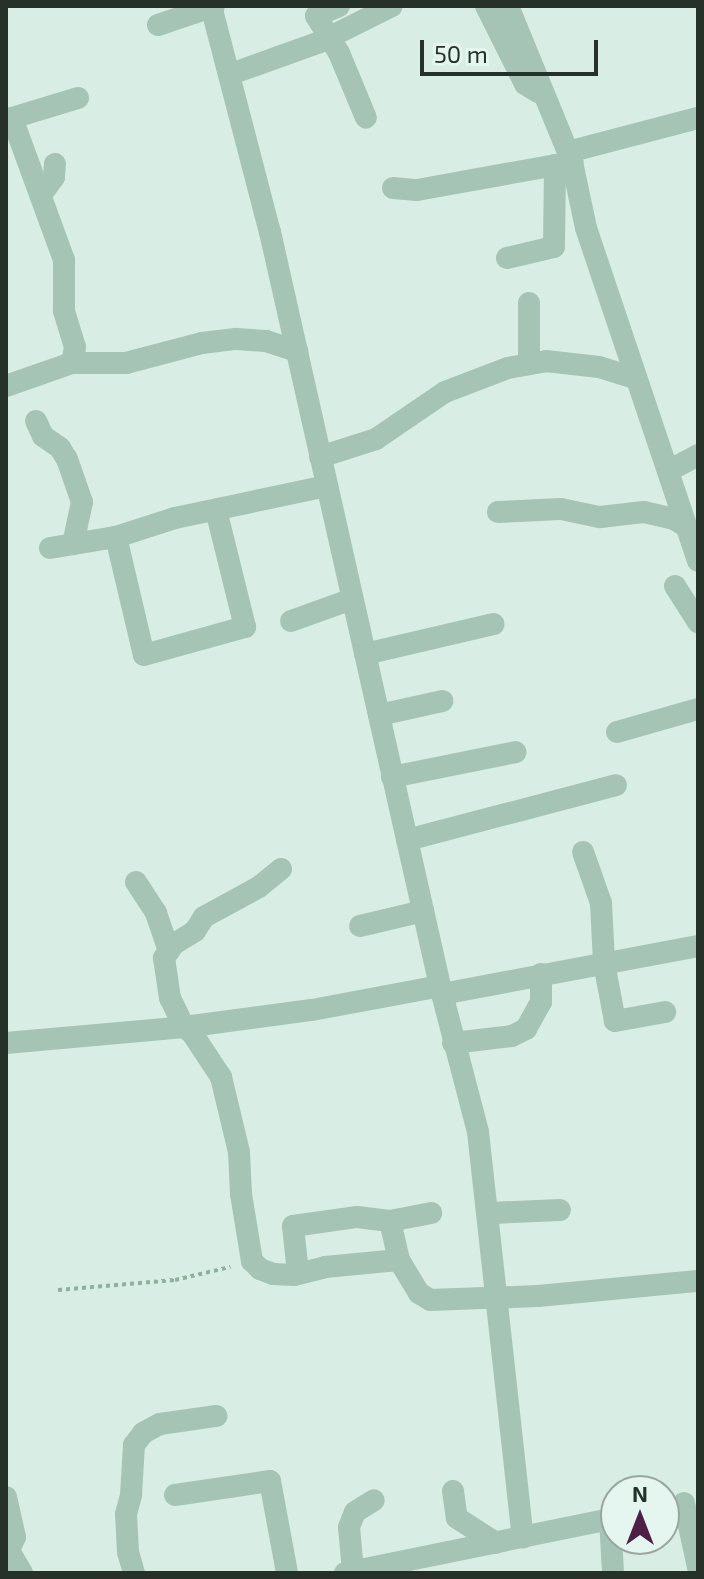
<!DOCTYPE html>
<style>
body{margin:0}
#map{position:relative;width:704px;height:1579px;overflow:hidden;background:#d8eee5;font-family:"Exo 2",sans-serif}
div>[style]{position:absolute}
[style*='--x']{left:calc(var(--x)*1px);top:calc(var(--y)*1px);width:calc(var(--w)*1px);rotate:calc(var(--a)*1deg)}
.path>*{height:4px;margin-top:-2px;transform-origin:0;background:repeating-linear-gradient(90deg,#90b09f 0 4px,transparent 0 8px)}
.minor>*{height:22px;margin:-11px;padding:0 11px;transform-origin:11px;border-radius:11px;background:#a6c4b5}
span{translate:-50% -50%;white-space:nowrap;text-align:center;line-height:1.15;-webkit-text-stroke:6px #e4f6ef;paint-order:stroke}
.frame{position:absolute;inset:0;border:8px solid #26312a;pointer-events:none}
.north{position:absolute;left:600px;top:1475px;width:80px;height:80px;box-sizing:border-box;background:#e4f6ef;border:2px solid #98a7a0;border-radius:50%;rotate:0deg;font-size:22px;font-weight:700;line-height:32px;text-align:center;color:#26312a}
.north::after{content:'';display:block;margin:auto;width:28px;height:36px;background:#4e2048;clip-path:polygon(50% 0,100% 100%,50% 72%,0 100%)}
.scale{position:absolute;left:420px;top:40px;width:178px;height:36px;box-sizing:border-box;border:4px solid #26312a;border-top:0;padding-left:10px;font-size:24px;line-height:28px;white-space:nowrap;color:#26312a;-webkit-text-stroke:6px #e4f6ef;paint-order:stroke}
</style>
<div id="map">
<div class="path">
<i style="--x:58;--y:1290;--w:117;--a:-4.9"></i>
<i style="--x:175;--y:1280;--w:57;--a:-13.3"></i>
</div>
<div class="minor">
<i style="--x:211;--y:6;--w:234;--a:75.4"></i>
<i style="--x:270;--y:232;--w:773;--a:77.29"></i>
<i style="--x:440;--y:986;--w:151;--a:75.4"></i>
<i style="--x:478;--y:1132;--w:408;--a:83.7"></i>
<i style="--x:339;--y:6;--w:25;--a:157"></i>
<i style="--x:316;--y:16;--w:44;--a:58.1"></i>
<i style="--x:339;--y:53;--w:70;--a:67.4"></i>
<i style="--x:486;--y:6;--w:87;--a:63.4"></i>
<i style="--x:525;--y:84;--w:15;--a:32"></i>
<i style="--x:508;--y:6;--w:169;--a:67.7"></i>
<i style="--x:572;--y:162;--w:67;--a:78"></i>
<i style="--x:586;--y:228;--w:351;--a:71.4"></i>
<i style="--x:158;--y:25;--w:59;--a:-18.7"></i>
<i style="--x:231;--y:74;--w:95;--a:-19.8"></i>
<i style="--x:320;--y:42;--w:80;--a:-26.6"></i>
<i style="--x:568;--y:152;--w:134;--a:-14.7"></i>
<i style="--x:393;--y:188;--w:24;--a:5"></i>
<i style="--x:417;--y:190;--w:158;--a:-10.2"></i>
<i style="--x:41;--y:195;--w:22;--a:-54"></i>
<i style="--x:54;--y:177;--w:13;--a:-86"></i>
<i style="--x:507;--y:258;--w:48;--a:-13.2"></i>
<i style="--x:554;--y:247;--w:82;--a:-89.3"></i>
<i style="--x:72;--y:363;--w:16;--a:-79"></i>
<i style="--x:75;--y:347;--w:38;--a:-107"></i>
<i style="--x:64;--y:311;--w:51;--a:-90"></i>
<i style="--x:64;--y:260;--w:151;--a:-110.1"></i>
<i style="--x:12;--y:118;--w:69;--a:-16.9"></i>
<i style="--x:529;--y:364;--w:61;--a:-90"></i>
<i style="--x:6;--y:386;--w:70;--a:-19.2"></i>
<i style="--x:72;--y:363;--w:54;--a:0"></i>
<i style="--x:126;--y:363;--w:79;--a:-14.7"></i>
<i style="--x:202;--y:343;--w:34;--a:-7"></i>
<i style="--x:236;--y:339;--w:30;--a:4"></i>
<i style="--x:266;--y:341;--w:33;--a:18"></i>
<i style="--x:36;--y:421;--w:17;--a:65"></i>
<i style="--x:43;--y:436;--w:21;--a:35"></i>
<i style="--x:60;--y:448;--w:13;--a:58"></i>
<i style="--x:67;--y:459;--w:46;--a:70.8"></i>
<i style="--x:82;--y:502;--w:43;--a:102.1"></i>
<i style="--x:320;--y:457;--w:59;--a:-17.8"></i>
<i style="--x:376;--y:439;--w:83;--a:-34.3"></i>
<i style="--x:445;--y:392;--w:67;--a:-20.9"></i>
<i style="--x:508;--y:368;--w:39;--a:-10"></i>
<i style="--x:546;--y:361;--w:53;--a:6.5"></i>
<i style="--x:599;--y:367;--w:39;--a:17"></i>
<i style="--x:670;--y:470;--w:32;--a:-28"></i>
<i style="--x:498;--y:512;--w:63;--a:-2.7"></i>
<i style="--x:561;--y:509;--w:40;--a:12"></i>
<i style="--x:600;--y:517;--w:44;--a:-6.5"></i>
<i style="--x:644;--y:512;--w:31;--a:13"></i>
<i style="--x:674;--y:519;--w:15;--a:32"></i>
<i style="--x:116;--y:537;--w:121;--a:76.7"></i>
<i style="--x:144;--y:655;--w:105;--a:-15.5"></i>
<i style="--x:245;--y:627;--w:121;--a:-103.9"></i>
<i style="--x:50;--y:548;--w:67;--a:-9.5"></i>
<i style="--x:116;--y:537;--w:62;--a:-17.9"></i>
<i style="--x:175;--y:518;--w:155;--a:-11.9"></i>
<i style="--x:675;--y:586;--w:43;--a:57.4"></i>
<i style="--x:291;--y:621;--w:65;--a:-19.8"></i>
<i style="--x:365;--y:654;--w:132;--a:-13.1"></i>
<i style="--x:379;--y:715;--w:65;--a:-12.5"></i>
<i style="--x:617;--y:732;--w:84;--a:-15.9"></i>
<i style="--x:392;--y:777;--w:126;--a:-11.4"></i>
<i style="--x:407;--y:840;--w:216;--a:-14.7"></i>
<i style="--x:583;--y:852;--w:54;--a:70.6"></i>
<i style="--x:601;--y:903;--w:60;--a:87.1"></i>
<i style="--x:604;--y:963;--w:59;--a:79.3"></i>
<i style="--x:615;--y:1021;--w:51;--a:-10.2"></i>
<i style="--x:281;--y:869;--w:28;--a:141"></i>
<i style="--x:259;--y:887;--w:63;--a:151.4"></i>
<i style="--x:204;--y:917;--w:17;--a:123"></i>
<i style="--x:195;--y:931;--w:26;--a:148"></i>
<i style="--x:173;--y:945;--w:16;--a:125"></i>
<i style="--x:164;--y:958;--w:40;--a:81.5"></i>
<i style="--x:170;--y:998;--w:32;--a:64"></i>
<i style="--x:184;--y:1027;--w:10;--a:37"></i>
<i style="--x:192;--y:1033;--w:53;--a:56.6"></i>
<i style="--x:221;--y:1077;--w:77;--a:76.5"></i>
<i style="--x:239;--y:1152;--w:42;--a:87.3"></i>
<i style="--x:241;--y:1194;--w:68;--a:80.7"></i>
<i style="--x:252;--y:1261;--w:11;--a:45"></i>
<i style="--x:260;--y:1269;--w:14;--a:21"></i>
<i style="--x:273;--y:1274;--w:21;--a:3"></i>
<i style="--x:294;--y:1275;--w:32;--a:-14"></i>
<i style="--x:325;--y:1267;--w:74;--a:-5.4"></i>
<i style="--x:136;--y:882;--w:37;--a:57"></i>
<i style="--x:156;--y:913;--w:40;--a:71.1"></i>
<i style="--x:360;--y:926;--w:65;--a:-13.4"></i>
<i style="--x:442;--y:994;--w:260;--a:-10.6"></i>
<i style="--x:6;--y:1043;--w:179;--a:-5.1"></i>
<i style="--x:184;--y:1027;--w:129;--a:-7.6"></i>
<i style="--x:312;--y:1010;--w:130;--a:-10.6"></i>
<i style="--x:453;--y:1043;--w:59;--a:-6.8"></i>
<i style="--x:512;--y:1036;--w:16;--a:-27"></i>
<i style="--x:526;--y:1029;--w:31;--a:-61"></i>
<i style="--x:541;--y:1002;--w:28;--a:-90"></i>
<i style="--x:489;--y:1213;--w:71;--a:-2.4"></i>
<i style="--x:390;--y:1221;--w:42;--a:-11"></i>
<i style="--x:298;--y:1273;--w:47;--a:-96.1"></i>
<i style="--x:293;--y:1226;--w:65;--a:-8"></i>
<i style="--x:357;--y:1217;--w:33;--a:7"></i>
<i style="--x:390;--y:1221;--w:40;--a:77"></i>
<i style="--x:399;--y:1260;--w:39;--a:59"></i>
<i style="--x:419;--y:1293;--w:13;--a:32"></i>
<i style="--x:430;--y:1300;--w:108;--a:-2.1"></i>
<i style="--x:538;--y:1296;--w:161;--a:-5.4"></i>
<i style="--x:453;--y:1491;--w:27;--a:82"></i>
<i style="--x:457;--y:1518;--w:46;--a:32.7"></i>
<i style="--x:175;--y:1495;--w:96;--a:-8.4"></i>
<i style="--x:270;--y:1481;--w:94;--a:79.5"></i>
<i style="--x:6;--y:1497;--w:41;--a:77.3"></i>
<i style="--x:15;--y:1537;--w:14;--a:115"></i>
<i style="--x:684;--y:1503;--w:66;--a:77.7"></i>
<i style="--x:610;--y:1519;--w:54;--a:86.8"></i>
<i style="--x:6;--y:1546;--w:31;--a:59"></i>
<i style="--x:353;--y:1571;--w:44;--a:-95.2"></i>
<i style="--x:349;--y:1527;--w:16;--a:-68"></i>
<i style="--x:355;--y:1512;--w:22;--a:-32"></i>
<i style="--x:134;--y:1573;--w:22;--a:-106"></i>
<i style="--x:128;--y:1552;--w:38;--a:-93"></i>
<i style="--x:126;--y:1514;--w:20;--a:-75"></i>
<i style="--x:131;--y:1495;--w:50;--a:-86.6"></i>
<i style="--x:134;--y:1445;--w:15;--a:-53"></i>
<i style="--x:143;--y:1433;--w:19;--a:-28"></i>
<i style="--x:160;--y:1424;--w:57;--a:-8.1"></i>
<i style="--x:345;--y:1573;--w:277;--a:-11.5"></i>
</div>
<div class="frame"></div>
<div class="north">N</div>
<div class="scale">50 m</div>
</div>
